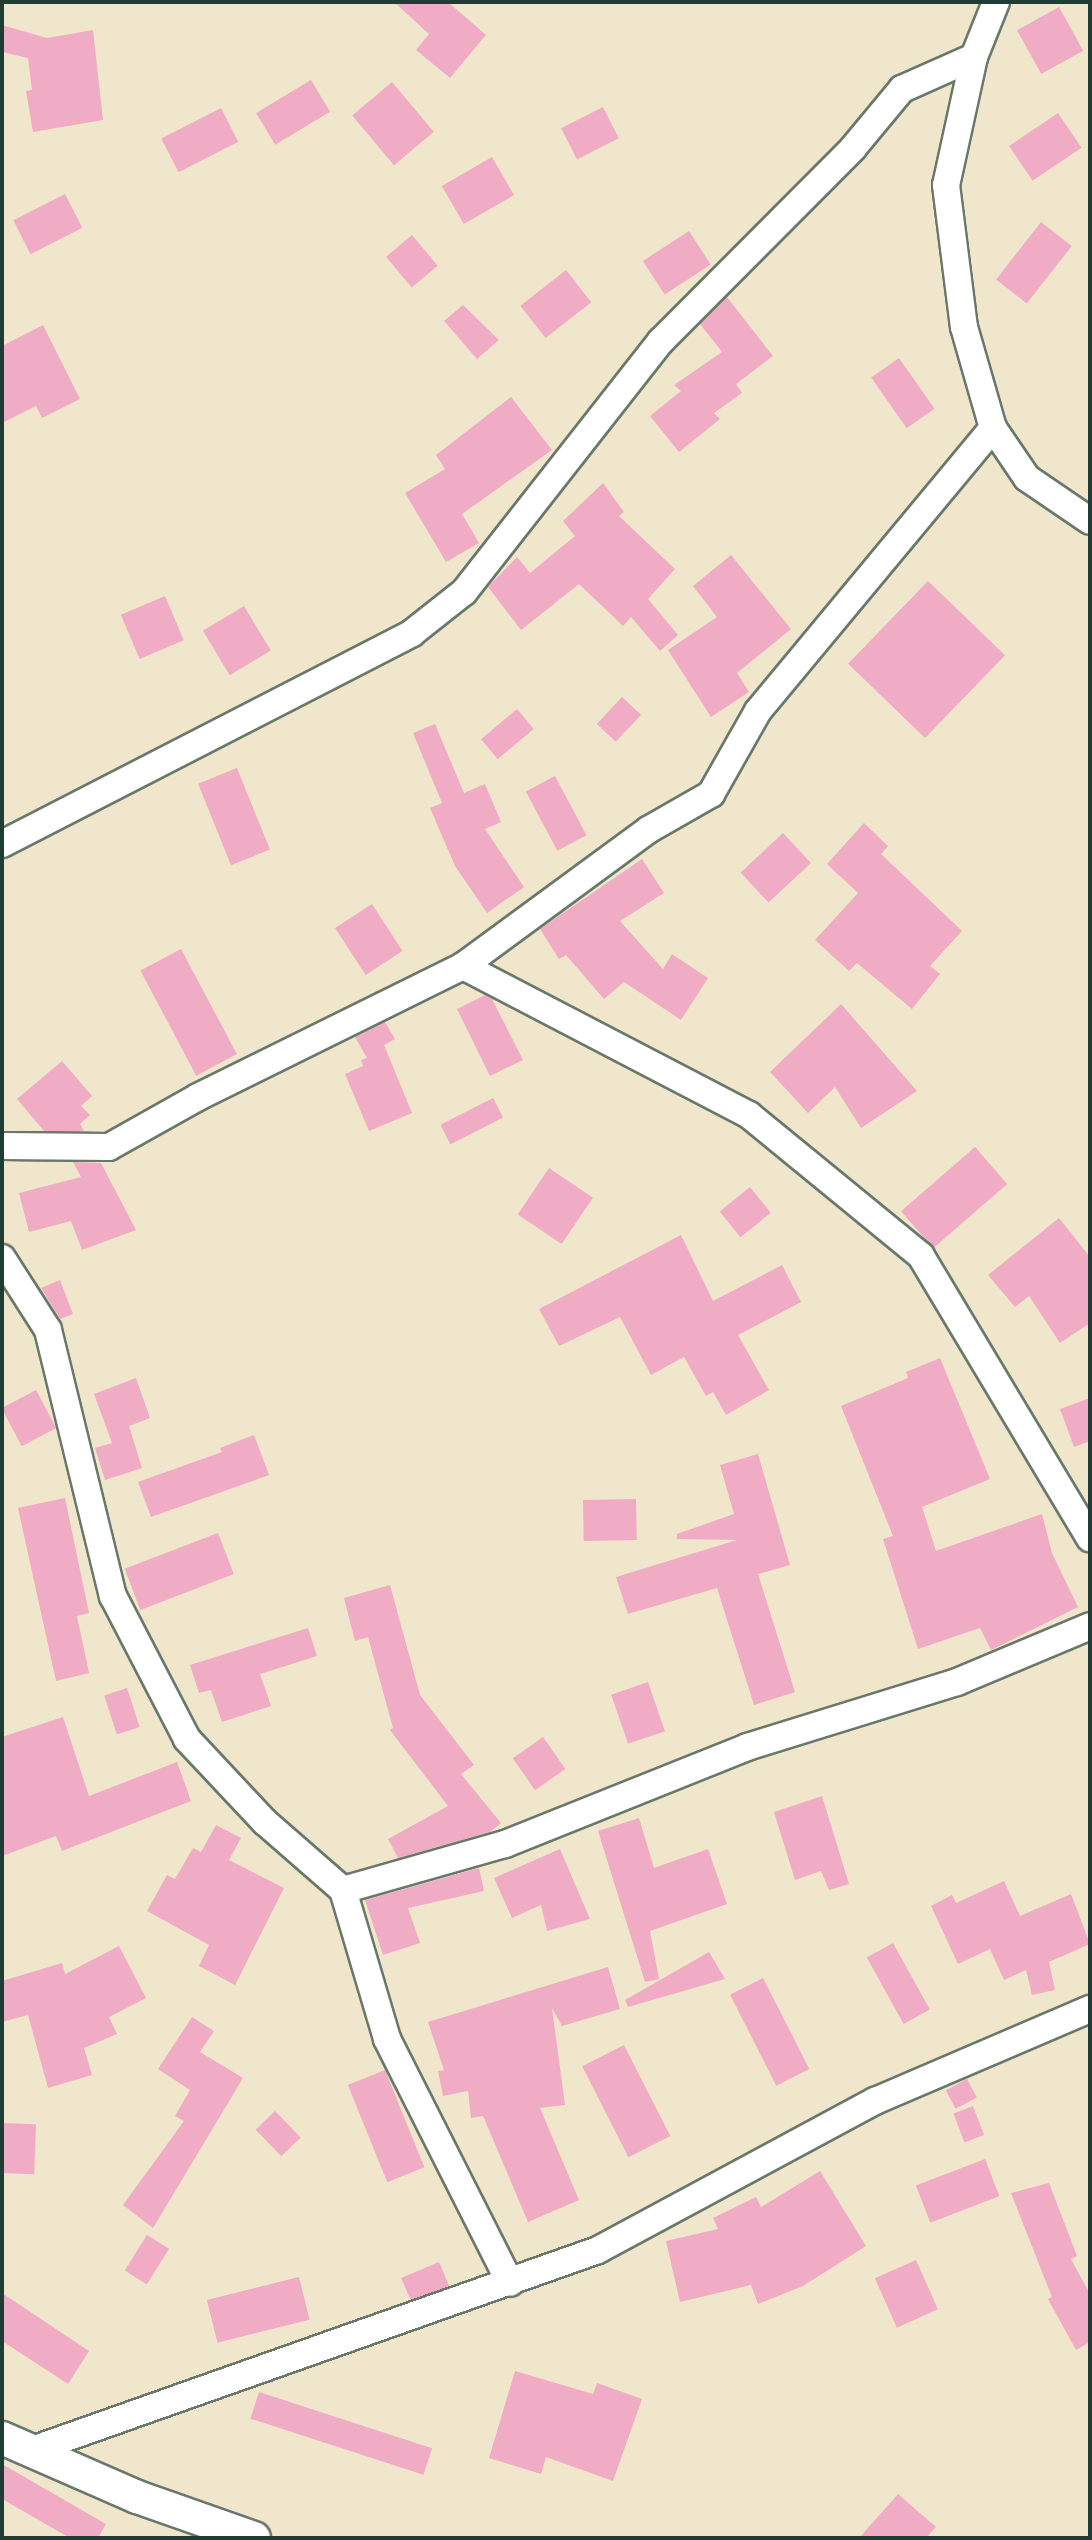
<!DOCTYPE html>
<style>
body{margin:0}
#map{position:relative;width:1092px;height:2540px;overflow:hidden;background:#f0e6cc;font-family:"Balsamiq Sans",sans-serif}
div>[style]{position:absolute}
[style*='--x']{left:calc(var(--x)*1px);top:calc(var(--y)*1px);width:calc(var(--w)*1px);rotate:calc(var(--a)*1deg)}
.building>*{inset:0;background:#f0acc5;transform-origin:0 0}
.roads{filter:drop-shadow(2px 0 #687869) drop-shadow(-2px 0 #687869) drop-shadow(0 2px #687869) drop-shadow(0 -2px #687869)}
.minor>*{height:26px;margin:-13px;padding:0 13px;transform-origin:13px;border-radius:13px;background:#fff}
.tertiary>*{height:32px;margin:-16px;padding:0 16px;transform-origin:16px;border-radius:16px;background:#fff}
span{translate:-50% -50%;white-space:nowrap;text-align:center;line-height:1.15;-webkit-text-stroke:7px #f7f3e8;paint-order:stroke}
.frame{position:absolute;inset:0;border:4px solid #1f3d34;pointer-events:none}
</style>
<div id="map">
<div class="building">
<i style="clip-path:polygon(394px 2px,448px 2px,486px 35px,450px 78px,416px 50px,429px 34px)"></i>
<i style="left:1059px;top:7px;width:50px;height:48px;rotate:61deg"></i>
<i style="clip-path:polygon(2px 25px,47px 38px,93px 30px,103px 120px,33px 132px,26px 91px,32px 90px,28px 58px,2px 52px)"></i>
<i style="left:311px;top:80px;width:37px;height:64px;rotate:59deg"></i>
<i style="left:392px;top:82px;width:65px;height:52px;rotate:50deg"></i>
<i style="left:603px;top:107px;width:35px;height:47px;rotate:63deg"></i>
<i style="left:221px;top:108px;width:38px;height:67px;rotate:63deg"></i>
<i style="left:1058px;top:113px;width:42px;height:59px;rotate:56deg"></i>
<i style="left:492px;top:157px;width:44px;height:58px;rotate:60deg"></i>
<i style="left:65px;top:194px;width:38px;height:58px;rotate:63deg"></i>
<i style="left:1041px;top:222px;width:39px;height:73px;rotate:38deg"></i>
<i style="left:689px;top:231px;width:40px;height:55px;rotate:57deg"></i>
<i style="left:412px;top:235px;width:40px;height:34px;rotate:50deg"></i>
<i style="left:566px;top:270px;width:41px;height:58px;rotate:52deg"></i>
<i style="clip-path:polygon(727px 297px,773px 356px,736px 384px,742px 393px,714px 413px,720px 419px,679px 452px,650px 416px,681px 391px,674px 385px,722px 352px,700px 324px)"></i>
<i style="clip-path:polygon(463px 305px,499px 340px,477px 359px,444px 321px)"></i>
<i style="clip-path:polygon(43px 325px,80px 399px,42px 418px,36px 406px,2px 423px,2px 346px)"></i>
<i style="left:899px;top:358px;width:62px;height:34px;rotate:55deg"></i>
<i style="clip-path:polygon(511px 397px,552px 450px,462px 514px,479px 543px,446px 562px,405px 493px,445px 469px,436px 455px)"></i>
<i style="clip-path:polygon(603px 483px,624px 512px,619px 516px,675px 569px,648px 599px,678px 635px,660px 651px,631px 617px,623px 626px,579px 584px,521px 630px,488px 587px,517px 557px,530px 573px,575px 536px,563px 521px)"></i>
<i style="clip-path:polygon(731px 555px,791px 629px,737px 673px,749px 692px,711px 717px,668px 650px,717px 617px,693px 586px)"></i>
<i style="left:928px;top:581px;width:107px;height:115px;rotate:44deg"></i>
<i style="left:165px;top:596px;width:48px;height:48px;rotate:67deg"></i>
<i style="left:244px;top:606px;width:52px;height:48px;rotate:59deg"></i>
<i style="left:622px;top:697px;width:26px;height:37px;rotate:43deg"></i>
<i style="left:517px;top:709px;width:26px;height:47px;rotate:50deg"></i>
<i style="clip-path:polygon(435px 724px,464px 793px,485px 784px,501px 822px,485px 829px,524px 887px,487px 913px,455px 866px,430px 808px,442px 803px,413px 733px)"></i>
<i style="left:237px;top:768px;width:88px;height:42px;rotate:68deg"></i>
<i style="left:555px;top:776px;width:67px;height:33px;rotate:62deg"></i>
<i style="clip-path:polygon(864px 823px,888px 846px,881px 854px,962px 931px,930px 966px,940px 974px,912px 1009px,857px 963px,849px 971px,815px 940px,858px 893px,827px 864px)"></i>
<i style="left:783px;top:833px;width:41px;height:58px;rotate:47deg"></i>
<i style="clip-path:polygon(642px 859px,664px 893px,620px 921px,663px 969px,672px 954px,708px 978px,681px 1020px,624px 982px,604px 999px,566px 955px,559px 959px,540px 929px)"></i>
<i style="left:372px;top:904px;width:56px;height:44px;rotate:57deg"></i>
<i style="left:181px;top:949px;width:119px;height:46px;rotate:62deg"></i>
<i style="clip-path:polygon(485px 995px,492px 999px,523px 1060px,490px 1076px,457px 1009px)"></i>
<i style="clip-path:polygon(841px 1004px,917px 1091px,861px 1128px,835px 1087px,808px 1113px,770px 1072px)"></i>
<i style="clip-path:polygon(385px 1022px,395px 1039px,384px 1045px,412px 1113px,369px 1131px,345px 1074px,363px 1066px,361px 1060px,367px 1058px,355px 1037px)"></i>
<i style="clip-path:polygon(62px 1061px,92px 1096px,81px 1106px,90px 1115px,80px 1124px,84px 1131px,44px 1131px,17px 1099px)"></i>
<i style="left:493px;top:1098px;width:22px;height:59px;rotate:63deg"></i>
<i style="left:975px;top:1147px;width:49px;height:98px;rotate:49deg"></i>
<i style="clip-path:polygon(73px 1162px,101px 1163px,136px 1230px,82px 1250px,71px 1221px,29px 1232px,19px 1193px,81px 1177px)"></i>
<i style="left:549px;top:1168px;width:53px;height:56px;rotate:34deg"></i>
<i style="left:750px;top:1187px;width:33px;height:39px;rotate:51deg"></i>
<i style="clip-path:polygon(1059px 1218px,1090px 1257px,1090px 1323px,1060px 1343px,1029px 1296px,1015px 1307px,988px 1275px)"></i>
<i style="clip-path:polygon(681px 1235px,713px 1301px,782px 1265px,801px 1302px,738px 1335px,769px 1390px,726px 1415px,713px 1392px,706px 1396px,684px 1357px,651px 1375px,620px 1317px,559px 1346px,539px 1309px)"></i>
<i style="clip-path:polygon(60px 1280px,73px 1314px,60px 1319px,41px 1288px)"></i>
<i style="clip-path:polygon(940px 1358px,990px 1479px,922px 1507px,936px 1551px,1042px 1514px,1052px 1553px,1078px 1607px,991px 1650px,980px 1628px,918px 1649px,883px 1539px,893px 1536px,841px 1406px,908px 1378px,906px 1372px)"></i>
<i style="clip-path:polygon(136px 1378px,150px 1418px,129px 1426px,142px 1468px,105px 1480px,95px 1448px,112px 1443px,94px 1394px)"></i>
<i style="left:36px;top:1390px;width:43px;height:39px;rotate:62deg"></i>
<i style="clip-path:polygon(1090px 1398px,1090px 1441px,1074px 1447px,1060px 1409px)"></i>
<i style="clip-path:polygon(254px 1435px,269px 1475px,151px 1517px,138px 1482px,222px 1452px,220px 1448px)"></i>
<i style="clip-path:polygon(758px 1454px,790px 1565px,758px 1574px,795px 1692px,754px 1705px,717px 1588px,628px 1614px,616px 1577px,737px 1540px,677px 1539px,677px 1534px,734px 1514px,720px 1465px)"></i>
<i style="clip-path:polygon(65px 1498px,89px 1613px,77px 1616px,89px 1673px,56px 1681px,18px 1508px)"></i>
<i style="left:636px;top:1499px;width:41px;height:53px;rotate:89deg"></i>
<i style="left:218px;top:1533px;width:44px;height:100px;rotate:69deg"></i>
<i style="clip-path:polygon(390px 1585px,420px 1695px,474px 1765px,461px 1774px,501px 1823px,490px 1832px,398px 1858px,388px 1839px,448px 1806px,390px 1730px,393px 1728px,368px 1637px,355px 1641px,344px 1598px)"></i>
<i style="clip-path:polygon(308px 1628px,317px 1656px,260px 1674px,271px 1706px,222px 1722px,211px 1690px,199px 1693px,190px 1665px)"></i>
<i style="left:648px;top:1682px;width:52px;height:39px;rotate:71deg"></i>
<i style="left:127px;top:1688px;width:41px;height:24px;rotate:72deg"></i>
<i style="clip-path:polygon(63px 1717px,89px 1796px,177px 1762px,191px 1801px,62px 1851px,56px 1836px,2px 1856px,2px 1737px)"></i>
<i style="left:543px;top:1737px;width:39px;height:37px;rotate:55deg"></i>
<i style="clip-path:polygon(822px 1796px,849px 1884px,829px 1890px,821px 1871px,795px 1880px,774px 1812px)"></i>
<i style="clip-path:polygon(639px 1818px,654px 1868px,708px 1849px,727px 1904px,650px 1931px,659px 1979px,645px 1982px,598px 1831px)"></i>
<i style="clip-path:polygon(216px 1825px,241px 1838px,229px 1860px,284px 1888px,235px 1985px,199px 1966px,209px 1945px,147px 1911px,167px 1875px,175px 1879px,193px 1848px,201px 1852px)"></i>
<i style="clip-path:polygon(560px 1849px,590px 1919px,547px 1931px,541px 1905px,512px 1918px,494px 1878px)"></i>
<i style="clip-path:polygon(479px 1868px,484px 1891px,408px 1908px,420px 1943px,383px 1955px,365px 1900px)"></i>
<i style="clip-path:polygon(1004px 1881px,1020px 1916px,1071px 1894px,1090px 1944px,1049px 1962px,1055px 1990px,1032px 1995px,1026px 1970px,1004px 1980px,990px 1949px,958px 1964px,931px 1906px,952px 1895px,956px 1903px)"></i>
<i style="left:893px;top:1943px;width:76px;height:30px;rotate:61deg"></i>
<i style="clip-path:polygon(119px 1946px,146px 1998px,109px 2017px,117px 2034px,84px 2048px,92px 2075px,48px 2088px,28px 2015px,2px 2022px,2px 1981px,62px 1963px,65px 1974px)"></i>
<i style="clip-path:polygon(709px 1952px,725px 1979px,628px 2007px,625px 2000px)"></i>
<i style="clip-path:polygon(608px 1967px,620px 2009px,562px 2026px,552px 2008px,565px 2105px,540px 2108px,579px 2200px,528px 2222px,483px 2116px,471px 2118px,468px 2091px,443px 2096px,438px 2071px,444px 2070px,428px 2022px)"></i>
<i style="left:763px;top:1978px;width:102px;height:37px;rotate:63deg"></i>
<i style="clip-path:polygon(192px 2017px,214px 2031px,200px 2052px,243px 2078px,153px 2228px,123px 2205px,184px 2121px,175px 2116px,190px 2090px,158px 2069px)"></i>
<i style="left:624px;top:2045px;width:102px;height:47px;rotate:63deg"></i>
<i style="left:385px;top:2070px;width:105px;height:40px;rotate:68deg"></i>
<i style="left:967px;top:2079px;width:21px;height:24px;rotate:62deg"></i>
<i style="left:973px;top:2106px;width:31px;height:21px;rotate:69deg"></i>
<i style="left:275px;top:2111px;width:37px;height:27px;rotate:46deg"></i>
<i style="left:2px;top:2123px;width:34px;height:50px;rotate:2deg"></i>
<i style="left:985px;top:2159px;width:40px;height:74px;rotate:69deg"></i>
<i style="clip-path:polygon(820px 2171px,866px 2246px,803px 2286px,758px 2304px,751px 2285px,680px 2302px,666px 2241px,718px 2229px,713px 2218px,756px 2197px,761px 2207px)"></i>
<i style="clip-path:polygon(1049px 2183px,1077px 2256px,1071px 2259px,1090px 2294px,1090px 2342px,1076px 2350px,1048px 2299px,1052px 2297px,1011px 2193px)"></i>
<i style="left:147px;top:2235px;width:26px;height:42px;rotate:32deg"></i>
<i style="left:916px;top:2260px;width:54px;height:45px;rotate:66deg"></i>
<i style="left:439px;top:2262px;width:26px;height:41px;rotate:67deg"></i>
<i style="left:299px;top:2277px;width:44px;height:95px;rotate:76deg"></i>
<i style="clip-path:polygon(2px 2293px,89px 2351px,68px 2384px,2px 2341px)"></i>
<i style="clip-path:polygon(515px 2371px,593px 2394px,597px 2383px,642px 2399px,613px 2481px,546px 2457px,541px 2474px,489px 2458px)"></i>
<i style="left:259px;top:2392px;width:182px;height:28px;rotate:18deg"></i>
<i style="clip-path:polygon(2px 2464px,106px 2524px,98px 2538px,70px 2538px,2px 2499px)"></i>
<i style="clip-path:polygon(898px 2494px,936px 2527px,926px 2538px,859px 2538px)"></i>
</div>
<div class="roads">
<div class="minor">
<i style="--x:996;--y:2;--w:59;--a:111.8"></i>
<i style="--x:974;--y:57;--w:131;--a:102.3"></i>
<i style="--x:946;--y:185;--w:143;--a:82.8"></i>
<i style="--x:964;--y:327;--w:105;--a:74"></i>
<i style="--x:993;--y:428;--w:60;--a:55.8"></i>
<i style="--x:1027;--y:478;--w:76;--a:34.3"></i>
<i style="--x:2;--y:844;--w:461;--a:-27.2"></i>
<i style="--x:412;--y:633;--w:66;--a:-38.3"></i>
<i style="--x:464;--y:592;--w:319;--a:-51.9"></i>
<i style="--x:661;--y:341;--w:272;--a:-45.1"></i>
<i style="--x:853;--y:148;--w:77;--a:-50.3"></i>
<i style="--x:902;--y:89;--w:79;--a:-24"></i>
<i style="--x:463;--y:966;--w:322;--a:27.5"></i>
<i style="--x:749;--y:1115;--w:222;--a:39.3"></i>
<i style="--x:921;--y:1256;--w:329;--a:59.1"></i>
<i style="--x:2;--y:1146;--w:107;--a:0.5"></i>
<i style="--x:109;--y:1147;--w:102;--a:-29.3"></i>
<i style="--x:198;--y:1097;--w:296;--a:-26.3"></i>
<i style="--x:463;--y:966;--w:230;--a:-36.3"></i>
<i style="--x:648;--y:830;--w:73;--a:-29.7"></i>
<i style="--x:711;--y:794;--w:95;--a:-60.5"></i>
<i style="--x:758;--y:711;--w:368;--a:-50.3"></i>
<i style="--x:2;--y:1258;--w:85;--a:57.4"></i>
<i style="--x:48;--y:1330;--w:274;--a:76.3"></i>
<i style="--x:113;--y:1596;--w:161;--a:62.6"></i>
<i style="--x:187;--y:1739;--w:114;--a:46.8"></i>
<i style="--x:265;--y:1822;--w:103;--a:41.1"></i>
<i style="--x:343;--y:1890;--w:155;--a:73.5"></i>
<i style="--x:387;--y:2039;--w:273;--a:63.2"></i>
<i style="--x:343;--y:1890;--w:168;--a:-15.9"></i>
<i style="--x:505;--y:1844;--w:261;--a:-21.8"></i>
<i style="--x:747;--y:1747;--w:220;--a:-17.2"></i>
<i style="--x:957;--y:1682;--w:144;--a:-22.8"></i>
<i style="--x:32;--y:2450;--w:600;--a:-19.46"></i>
<i style="--x:598;--y:2250;--w:315;--a:-28.3"></i>
<i style="--x:875;--y:2101;--w:234;--a:-23.2"></i>
</div>
<div class="tertiary">
<i style="--x:2;--y:2438;--w:147;--a:23.6"></i>
<i style="--x:137;--y:2497;--w:124;--a:19.3"></i>
</div>
</div>
<div class="frame"></div>
</div>
